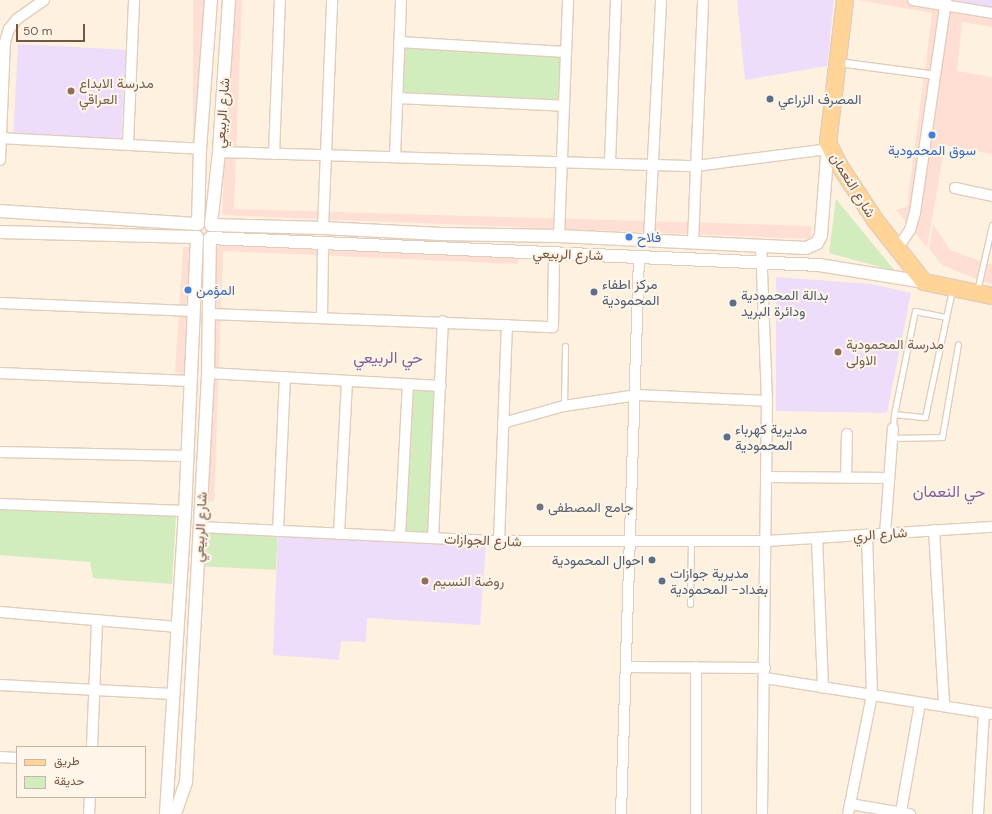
<!DOCTYPE html>
<meta charset="utf-8">
<style>
body{margin:0}
#map{position:relative;width:992px;height:814px;overflow:hidden;background:#fef1e0;font-family:"DM Sans",Vazirmatn,sans-serif}
div>[style]{position:absolute}
[style*='--x']{left:calc(var(--x)*1px);top:calc(var(--y)*1px);width:calc(var(--w)*1px);rotate:calc(var(--a)*1deg)}
.commercial>*{inset:0;background:#ffded3;transform-origin:0 0}
.education>*{inset:0;background:#eeddfa;transform-origin:0 0}
.green>*{inset:0;background:#d2ecbe;transform-origin:0 0}
.roads{filter:drop-shadow(1px 0 #e2cdbb) drop-shadow(-1px 0 #e2cdbb) drop-shadow(0 1px #e2cdbb) drop-shadow(0 -1px #e2cdbb)}
.service>*{height:5px;margin:-2.5px;padding:0 2.5px;transform-origin:2.5px;border-radius:2.5px;background:#fff}
.pedestrian>*{height:7px;margin:-3.5px;padding:0 3.5px;transform-origin:3.5px;border-radius:3.5px;background:#fff}
.minor>*{height:10px;margin:-5px;padding:0 5px;transform-origin:5px;border-radius:5px;background:#fff}
.tertiary>*{height:12px;margin:-6px;padding:0 6px;transform-origin:6px;border-radius:6px;background:#fff}
.primary>*{height:16px;margin:-8px;padding:0 8px;transform-origin:8px;border-radius:8px;background:#ffd496}
.dots>*{width:11px;height:11px;translate:-50% -50%;box-sizing:border-box;border:2px solid #fff5e8;border-radius:50%}
span{translate:-50% -50%;white-space:nowrap;text-align:center;line-height:1.15;-webkit-text-stroke:4px #fff5e8;paint-order:stroke}
.education-label{font-size:14px;color:#785e54}
.left{translate:0 -50%;text-align:left}
.service-label{font-size:14px;color:#4e5e75}
.right{translate:-100% -50%;text-align:right}
.street-label{font-size:14px;color:#765546}
.shop-label{font-size:14px;color:#366cbe}
.worship-label{font-size:14px;color:#5b616d}
.quarter-label{font-size:16px;color:#85609a}
.legend{position:absolute;left:16px;top:746px;width:130px;height:52px;box-sizing:border-box;background:#fff5e8;border:1px solid #c8b5a7;margin:0;padding:5px 7px;list-style:none;font-size:12px;color:#765546}
.legend li{display:flex;align-items:center;gap:8px;height:20px}
.legend b{width:20px;border:1px solid #c8b5a7}
.scale{position:absolute;left:16px;top:24px;width:69px;height:18px;box-sizing:border-box;border:2px solid #765546;border-top:0;padding-left:5px;font-size:12px;line-height:14px;white-space:nowrap;color:#765546;-webkit-text-stroke:3px #fff5e8;paint-order:stroke}
</style>
<div id="map">
<div class="commercial">
<i style="left:193px;top:0;width:12px;height:208px"></i>
<i style="clip-path:polygon(232px 0,242px 0,234px 209px,811px 226px,811px 239px,222px 215px)"></i>
<i style="clip-path:polygon(858px 0,962px 0,992px 5px,992px 27px,962px 22px,957px 71px,992px 77px,992px 154px,945px 145px,927px 247px,896px 210px,907px 207px,932px 13px)"></i>
<i style="clip-path:polygon(933px 224px,950px 250px,992px 265px,992px 285px,942px 265px,929px 249px)"></i>
<i style="clip-path:polygon(217px 243px,519px 255px,518px 264px,223px 251px,214px 502px,209px 501px)"></i>
<i style="clip-path:polygon(183px 247px,192px 247px,186px 374px,175px 373px)"></i>
</div>
<div class="education">
<i style="clip-path:polygon(737px 0,834px 0,827px 66px,745px 80px)"></i>
<i style="clip-path:polygon(958px 0,992px 0,992px 9px,958px 4px)"></i>
<i style="left:18px;top:44px;width:108px;height:89px;rotate:3deg"></i>
<i style="clip-path:polygon(776px 277px,872px 284px,911px 293px,887px 413px,776px 411px)"></i>
<i style="clip-path:polygon(278px 534px,486px 544px,480px 625px,367px 618px,366px 642px,341px 641px,339px 660px,273px 655px)"></i>
</div>
<div class="green">
<i style="left:399px;top:42px;width:167px;height:56px;rotate:3deg"></i>
<i style="clip-path:polygon(836px 199px,895px 271px,829px 253px)"></i>
<i style="left:408px;top:384px;width:33px;height:152px;rotate:3deg"></i>
<i style="clip-path:polygon(0 510px,176px 515px,172px 584px,93px 578px,90px 562px,0 555px)"></i>
<i style="left:199px;top:527px;width:79px;height:39px;rotate:3deg"></i>
</div>
<div class="roads">
<div class="service">
<i style="--x:977;--y:291;--w:68;--a:-77.2"></i>
<i style="--x:564;--y:406;--w:60;--a:-89"></i>
<i style="--x:894;--y:414;--w:105;--a:-78.5"></i>
<i style="--x:915;--y:311;--w:32;--a:11"></i>
<i style="--x:893;--y:428;--w:14;--a:-86"></i>
<i style="--x:894;--y:414;--w:31;--a:6"></i>
<i style="--x:925;--y:417;--w:130;--a:-78"></i>
<i style="--x:893;--y:438;--w:49;--a:-1.2"></i>
<i style="--x:942;--y:437;--w:94;--a:-80.2"></i>
<i style="--x:690;--y:604;--w:63;--a:-89.1"></i>
</div>
<div class="pedestrian">
<i style="--x:838;--y:62;--w:99;--a:7.6"></i>
</div>
<div class="minor">
<i style="--x:913;--y:0;--w:80;--a:9.3"></i>
<i style="--x:399;--y:42;--w:167;--a:3.4"></i>
<i style="--x:397;--y:98;--w:167;--a:2.7"></i>
<i style="--x:0;--y:138;--w:200;--a:3.1"></i>
<i style="--x:128;--y:144;--w:144;--a:-87.6"></i>
<i style="--x:219;--y:152;--w:477;--a:1.7"></i>
<i style="--x:696;--y:166;--w:133;--a:-7.3"></i>
<i style="--x:274;--y:154;--w:154;--a:-87.8"></i>
<i style="--x:395;--y:157;--w:157;--a:-87.8"></i>
<i style="--x:0;--y:160;--w:118;--a:-87.6"></i>
<i style="--x:5;--y:42;--w:14;--a:-73"></i>
<i style="--x:9;--y:29;--w:13;--a:-51"></i>
<i style="--x:17;--y:19;--w:33;--a:-35"></i>
<i style="--x:610;--y:163;--w:163;--a:-87.9"></i>
<i style="--x:955;--y:188;--w:38;--a:12"></i>
<i style="--x:323;--y:228;--w:228;--a:-87.7"></i>
<i style="--x:559;--y:236;--w:236;--a:-87.8"></i>
<i style="--x:649;--y:239;--w:239;--a:-87.1"></i>
<i style="--x:693;--y:241;--w:241;--a:-87.6"></i>
<i style="--x:761;--y:245;--w:156;--a:87.8"></i>
<i style="--x:767;--y:401;--w:413;--a:90.7"></i>
<i style="--x:897;--y:249;--w:23;--a:-56"></i>
<i style="--x:910;--y:230;--w:18;--a:-74"></i>
<i style="--x:915;--y:213;--w:215;--a:-81.7"></i>
<i style="--x:0;--y:303;--w:194;--a:2.4"></i>
<i style="--x:210;--y:314;--w:343;--a:2.2"></i>
<i style="--x:553;--y:327;--w:73;--a:-89.2"></i>
<i style="--x:322;--y:318;--w:74;--a:-89.2"></i>
<i style="--x:0;--y:373;--w:190;--a:2.4"></i>
<i style="--x:208;--y:373;--w:233;--a:3.2"></i>
<i style="--x:503;--y:423;--w:63;--a:-15.6"></i>
<i style="--x:564;--y:406;--w:74;--a:-8.6"></i>
<i style="--x:637;--y:395;--w:130;--a:2.6"></i>
<i style="--x:0;--y:452;--w:187;--a:1.2"></i>
<i style="--x:767;--y:477;--w:122;--a:0.5"></i>
<i style="--x:846;--y:477;--w:43;--a:-88.7"></i>
<i style="--x:0;--y:504;--w:185;--a:2.2"></i>
<i style="--x:199;--y:527;--w:300;--a:2.7"></i>
<i style="--x:499;--y:541;--w:268;--a:0"></i>
<i style="--x:767;--y:541;--w:225;--a:-3.6"></i>
<i style="--x:934;--y:530;--w:176;--a:86.7"></i>
<i style="--x:278;--y:531;--w:154;--a:-87.4"></i>
<i style="--x:339;--y:534;--w:153;--a:-87"></i>
<i style="--x:885;--y:534;--w:106;--a:-85.7"></i>
<i style="--x:400;--y:536;--w:152;--a:-87"></i>
<i style="--x:433;--y:538;--w:217;--a:-87.4"></i>
<i style="--x:817;--y:538;--w:150;--a:87.7"></i>
<i style="--x:499;--y:541;--w:216;--a:-87.9"></i>
<i style="--x:0;--y:612;--w:178;--a:4.8"></i>
<i style="--x:626;--y:667;--w:139;--a:0.4"></i>
<i style="--x:765;--y:678;--w:230;--a:9"></i>
<i style="--x:0;--y:685;--w:173;--a:3"></i>
<i style="--x:92;--y:747;--w:127;--a:-87.7"></i>
<i style="--x:0;--y:757;--w:17;--a:3"></i>
<i style="--x:850;--y:804;--w:61;--a:9.5"></i>
<i style="--x:901;--y:812;--w:111;--a:-80.1"></i>
<i style="--x:89;--y:814;--w:17;--a:-87"></i>
<i style="--x:621;--y:814;--w:557;--a:-88.15"></i>
<i style="--x:696;--y:814;--w:147;--a:-90"></i>
<i style="--x:848;--y:814;--w:121;--a:-78.6"></i>
<i style="--x:872;--y:695;--w:160;--a:-91.8"></i>
<i style="--x:978;--y:814;--w:101;--a:-86.6"></i>
</div>
<div class="tertiary">
<i style="--x:229;--y:0;--w:152;--a:93.8"></i>
<i style="--x:219;--y:152;--w:73;--a:96.3"></i>
<i style="--x:211;--y:225;--w:112;--a:1.5"></i>
<i style="--x:323;--y:228;--w:118;--a:2.9"></i>
<i style="--x:441;--y:234;--w:118;--a:1"></i>
<i style="--x:559;--y:236;--w:247;--a:2.8"></i>
<i style="--x:806;--y:248;--w:12;--a:-24"></i>
<i style="--x:817;--y:243;--w:9;--a:-63"></i>
<i style="--x:821;--y:235;--w:91;--a:-85.6"></i>
<i style="--x:0;--y:211;--w:198;--a:3.8"></i>
<i style="--x:198;--y:224;--w:75;--a:-88.5"></i>
<i style="--x:200;--y:149;--w:149;--a:-85.8"></i>
<i style="--x:0;--y:232;--w:197;--a:1.5"></i>
<i style="--x:197;--y:237;--w:274;--a:92.5"></i>
<i style="--x:185;--y:511;--w:304;--a:93.6"></i>
<i style="--x:175;--y:814;--w:34;--a:-71"></i>
<i style="--x:186;--y:782;--w:410;--a:-86.9"></i>
<i style="--x:208;--y:373;--w:135;--a:-89.2"></i>
<i style="--x:210;--y:238;--w:610;--a:2.54"></i>
<i style="--x:819;--y:265;--w:106;--a:9.2"></i>
</div>
<div class="primary">
<i style="--x:845;--y:0;--w:144;--a:96.8"></i>
<i style="--x:828;--y:143;--w:25;--a:63"></i>
<i style="--x:839;--y:165;--w:66;--a:56.8"></i>
<i style="--x:875;--y:220;--w:79;--a:51.7"></i>
<i style="--x:924;--y:282;--w:69;--a:11.6"></i>
</div>
</div>
<div class="dots">
<i style="left:71px;top:91px;background:#8d6e63"></i>
<i style="left:770px;top:99px;background:#5c6f8a"></i>
<i style="left:932px;top:135px;background:#3f7fe0"></i>
<i style="left:629px;top:237px;background:#3f7fe0"></i>
<i style="left:188px;top:290px;background:#3f7fe0"></i>
<i style="left:594px;top:292px;background:#5c6f8a"></i>
<i style="left:733px;top:303px;background:#5c6f8a"></i>
<i style="left:838px;top:352px;background:#8d6e63"></i>
<i style="left:727px;top:437px;background:#5c6f8a"></i>
<i style="left:540px;top:507px;background:#6b7280"></i>
<i style="left:652px;top:560px;background:#5c6f8a"></i>
<i style="left:425px;top:581px;background:#8d6e63"></i>
<i style="left:662px;top:581px;background:#5c6f8a"></i>
</div>
<div class="education-label">
<span class="left" style="left:79px;top:91px">مدرسة الابداع<br>العراقي</span>
<span class="left" style="left:846px;top:352px">مدرسة المحمودية<br>الاولى</span>
<span class="left" style="left:433px;top:581px">روضة النسيم</span>
</div>
<div class="service-label">
<span class="left" style="left:778px;top:99px">المصرف الزراعي</span>
<span class="left" style="left:602px;top:292px">مركز اطفاء<br>المحمودية</span>
<span class="left" style="left:741px;top:303px">بدالة المحمودية<br>ودائرة البريد</span>
<span class="left" style="left:735px;top:437px">مديرية كهرباء<br>المحمودية</span>
<span class="right" style="left:644px;top:560px">احوال المحمودية</span>
<span class="left" style="left:670px;top:581px">مديرية جوازات<br>بغداد- المحمودية</span>
</div>
<div class="street-label">
<span style="left:222px;top:113px;rotate:-86deg">شارع الربيعي</span>
<span style="left:853px;top:185px;rotate:58deg">شارع النعمان</span>
<span style="left:568px;top:254px;rotate:2deg">شارع الربيعي</span>
<span style="left:200px;top:527px;rotate:-87deg">شارع الربيعي</span>
<span style="left:880px;top:534px;rotate:-4deg">شارع الري</span>
<span style="left:483px;top:540px;rotate:2deg">شارع الجوازات</span>
</div>
<div class="shop-label">
<span style="left:932px;top:150px">سوق المحمودية</span>
<span class="left" style="left:637px;top:237px">فلاح</span>
<span class="left" style="left:196px;top:290px">المؤمن</span>
</div>
<div class="worship-label">
<span class="left" style="left:548px;top:507px">جامع المصطفى</span>
</div>
<div class="quarter-label">
<span style="left:388px;top:358px">حي الربيعي</span>
<span style="left:949px;top:492px">حي النعمان</span>
</div>
<ul class="legend">
<li><b style="height:5px;background:#ffd496"></b>طريق</li>
<li><b style="height:11px;background:#d2ecbe"></b>حديقة</li>
</ul>
<div class="scale">50 m</div>
</div>
